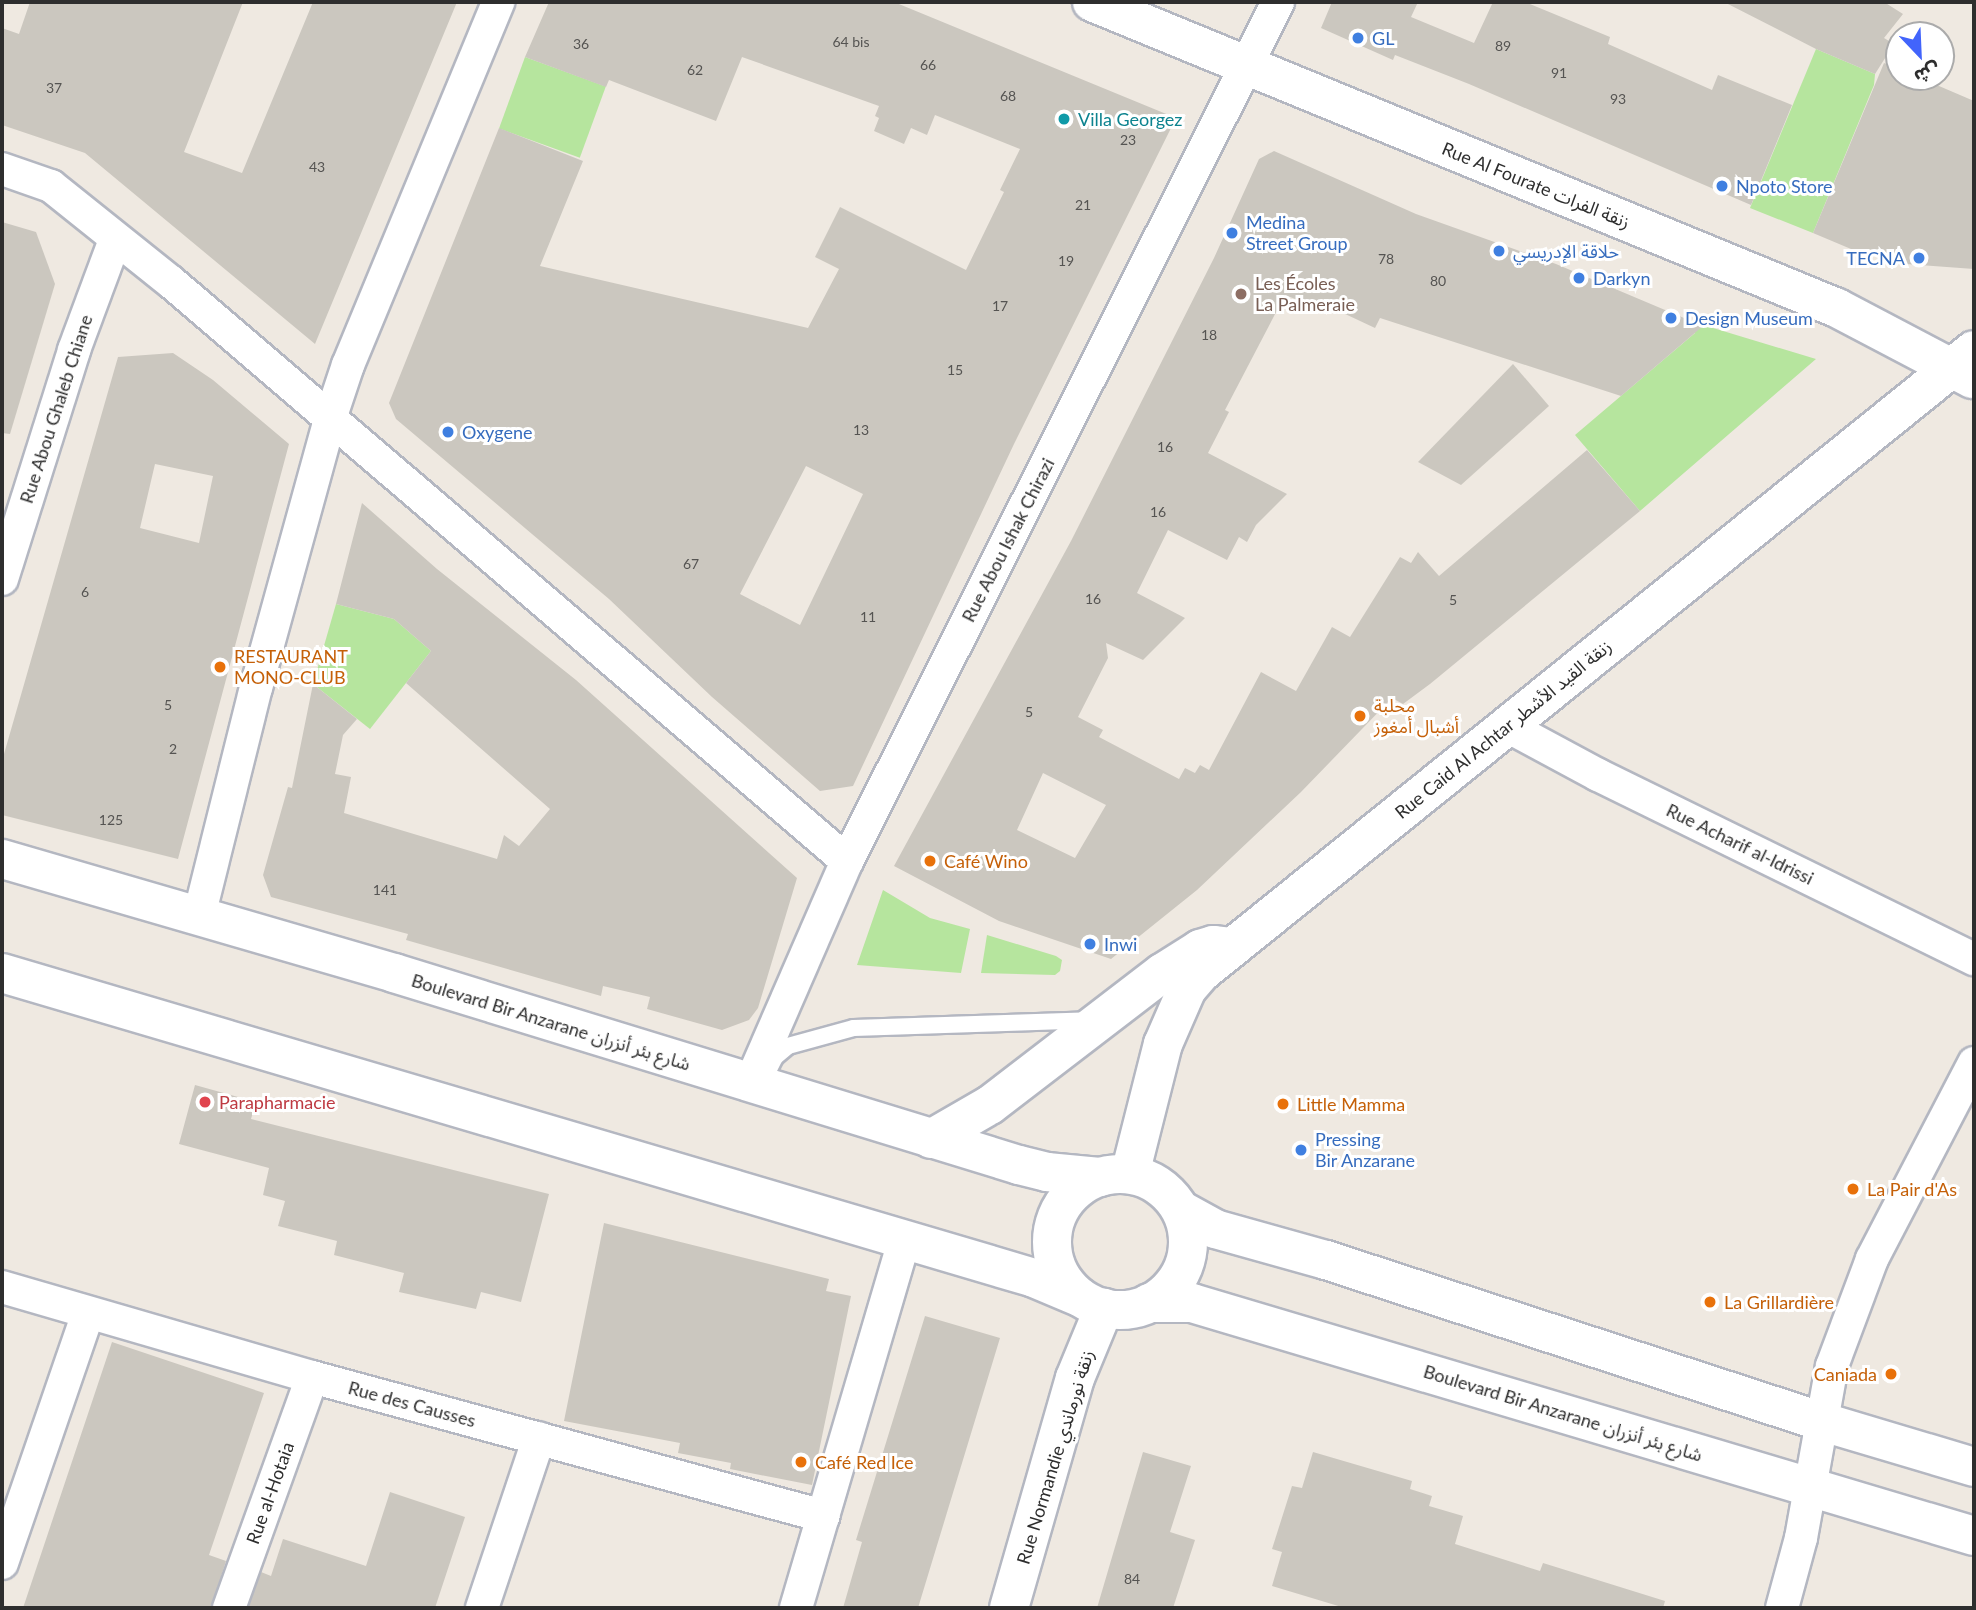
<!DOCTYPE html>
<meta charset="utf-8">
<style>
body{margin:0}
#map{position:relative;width:1976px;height:1610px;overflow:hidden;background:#efe9e1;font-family:Lato,"Noto Sans Arabic",sans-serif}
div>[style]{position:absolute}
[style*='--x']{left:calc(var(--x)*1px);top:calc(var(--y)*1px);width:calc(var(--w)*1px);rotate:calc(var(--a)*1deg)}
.green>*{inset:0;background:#b6e59e;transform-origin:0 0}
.building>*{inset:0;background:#cbc7bf}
.roads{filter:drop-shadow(2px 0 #b4b7c1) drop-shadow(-2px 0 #b4b7c1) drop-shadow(0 2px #b4b7c1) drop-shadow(0 -2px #b4b7c1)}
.service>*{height:16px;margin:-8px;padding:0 8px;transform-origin:8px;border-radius:8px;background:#fff}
.minor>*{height:32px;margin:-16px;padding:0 16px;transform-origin:16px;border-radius:16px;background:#fff}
.tertiary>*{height:38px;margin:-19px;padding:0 19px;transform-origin:19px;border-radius:19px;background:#fff}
.secondary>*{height:38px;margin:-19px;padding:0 19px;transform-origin:19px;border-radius:19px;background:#fff}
.secondary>.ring{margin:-19px;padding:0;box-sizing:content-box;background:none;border:38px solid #fff;border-radius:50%}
.dots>*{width:19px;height:19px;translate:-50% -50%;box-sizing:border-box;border:4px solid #fff;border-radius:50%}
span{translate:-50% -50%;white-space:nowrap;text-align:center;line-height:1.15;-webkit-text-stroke:6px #fff;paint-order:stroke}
.number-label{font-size:14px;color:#555452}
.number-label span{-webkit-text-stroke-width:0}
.shop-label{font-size:18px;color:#366cbe}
.left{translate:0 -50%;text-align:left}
.right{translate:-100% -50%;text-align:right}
.culture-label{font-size:18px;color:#0d838f}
.street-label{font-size:18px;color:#2e2e2e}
.education-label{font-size:18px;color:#785e54}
.food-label{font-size:18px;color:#c56008}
.health-label{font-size:18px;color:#be3a42}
.frame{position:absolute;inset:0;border:4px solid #2e2e2e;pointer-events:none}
.north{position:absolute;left:1885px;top:21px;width:70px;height:70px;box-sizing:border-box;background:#fff;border:2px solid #ababab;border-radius:50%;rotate:157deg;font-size:19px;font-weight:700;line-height:28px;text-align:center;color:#2e2e2e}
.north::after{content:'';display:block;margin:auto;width:24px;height:32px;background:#4264fb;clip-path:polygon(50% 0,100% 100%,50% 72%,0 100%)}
</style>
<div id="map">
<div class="green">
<i style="clip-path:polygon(1816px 49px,1875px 74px,1874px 85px,1813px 233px,1750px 208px)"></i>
<i style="left:525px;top:57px;width:86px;height:76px;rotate:20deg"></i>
<i style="clip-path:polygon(1690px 321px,1816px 359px,1640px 511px,1575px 435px,1695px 333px)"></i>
<i style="clip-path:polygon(336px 604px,394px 619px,431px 651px,370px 729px,313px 684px)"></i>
<i style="clip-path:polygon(883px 890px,930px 918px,970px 929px,961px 973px,857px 965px)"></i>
<i style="clip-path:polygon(987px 935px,1056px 956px,1062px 960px,1060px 971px,1055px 975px,981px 973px)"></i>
</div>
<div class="building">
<i style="clip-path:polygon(30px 2px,243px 2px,184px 152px,242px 173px,313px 2px,457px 2px,315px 344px,85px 153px,2px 125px,2px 28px,19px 34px)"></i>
<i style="clip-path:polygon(evenodd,549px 2px,894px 2px,1176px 118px,1014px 444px,853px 786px,820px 791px,712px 697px,609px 599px,396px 419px,389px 403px,499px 128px,583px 161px,540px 266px,808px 328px,839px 269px,815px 257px,840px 207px,966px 270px,1004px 192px,1000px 190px,1020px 149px,935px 115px,927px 135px,911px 128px,904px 144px,874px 131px,879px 118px,875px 116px,879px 106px,742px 57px,716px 121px,609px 80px,606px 87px,525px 57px,549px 2px,806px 466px,863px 494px,800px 625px,740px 594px,806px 466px)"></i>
<i style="clip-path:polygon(1332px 2px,1418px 2px,1411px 17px,1474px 43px,1493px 2px,1525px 2px,1610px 37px,1608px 44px,1712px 90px,1718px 75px,1792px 105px,1751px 205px,1469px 84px,1395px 55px,1393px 60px,1321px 28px)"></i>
<i style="clip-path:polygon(1724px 2px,1884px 2px,1903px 14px,1884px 38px,1894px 44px,1875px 74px,1816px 49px)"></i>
<i style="clip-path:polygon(1884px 63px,1899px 69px,1899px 77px,1918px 77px,1974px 101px,1974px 269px,1906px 264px,1851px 249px,1813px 233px)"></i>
<i style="clip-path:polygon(evenodd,1274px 151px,1416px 214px,1556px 264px,1703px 326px,1621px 396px,1380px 318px,1375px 328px,1326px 305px,1323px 310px,1285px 295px,1225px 410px,1229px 412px,1208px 453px,1287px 494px,1256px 525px,1247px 542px,1239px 537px,1227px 560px,1168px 530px,1137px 593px,1185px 618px,1143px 660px,1106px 643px,1108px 658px,1078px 717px,1103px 730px,1099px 737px,1179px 779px,1185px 768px,1195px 773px,1200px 765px,1209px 770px,1261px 672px,1296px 691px,1332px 627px,1350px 637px,1400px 557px,1411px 563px,1418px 552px,1439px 576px,1587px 450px,1640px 511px,1430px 684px,1403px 704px,1392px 698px,1301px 792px,1197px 890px,1111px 959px,999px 921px,894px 866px,1071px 541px,1214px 258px,1259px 159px,1274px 151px,1043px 773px,1106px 805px,1075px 858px,1017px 830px,1043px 773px)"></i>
<i style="clip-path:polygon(2px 222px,36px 232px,55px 284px,10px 434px,2px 433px)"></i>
<i style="clip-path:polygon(evenodd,173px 353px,213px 380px,289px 444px,178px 859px,2px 815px,2px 761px,118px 357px,173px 353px,155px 464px,213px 476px,199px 543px,140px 528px,155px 464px)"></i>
<i style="clip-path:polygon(1513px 364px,1549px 406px,1461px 485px,1418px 462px)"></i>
<i style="clip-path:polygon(362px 503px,437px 569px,576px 680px,797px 878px,758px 1008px,749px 1020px,722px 1030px,647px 1009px,650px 997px,603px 986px,601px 996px,406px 940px,408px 934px,271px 897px,263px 875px,288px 787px,292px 788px,313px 684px,357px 719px,343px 735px,335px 774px,351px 777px,344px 813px,497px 859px,504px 835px,519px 846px,550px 809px,406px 683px,431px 651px,394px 619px,336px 604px)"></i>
<i style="clip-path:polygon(195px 1085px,256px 1102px,251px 1119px,549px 1194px,521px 1302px,481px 1292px,476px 1309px,399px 1292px,404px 1273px,334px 1255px,337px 1241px,278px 1226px,285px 1201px,263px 1195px,269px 1168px,179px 1144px)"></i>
<i style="clip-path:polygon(604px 1223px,829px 1279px,826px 1291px,851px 1296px,812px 1485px,730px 1469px,731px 1463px,678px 1453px,680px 1443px,564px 1421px)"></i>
<i style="clip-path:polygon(925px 1316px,1000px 1338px,918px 1608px,843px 1608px,862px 1542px,856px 1540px)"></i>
<i style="clip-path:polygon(112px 1342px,264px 1393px,209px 1555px,226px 1561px,211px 1608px,23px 1608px)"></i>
<i style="clip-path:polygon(1143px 1452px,1191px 1466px,1170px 1532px,1195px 1540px,1173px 1608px,1097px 1608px)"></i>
<i style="clip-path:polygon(1313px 1452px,1412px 1481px,1410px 1489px,1432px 1496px,1429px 1506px,1463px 1516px,1455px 1544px,1540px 1571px,1543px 1563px,1665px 1601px,1663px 1608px,1345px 1608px,1272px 1586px,1282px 1552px,1272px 1549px,1292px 1486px,1302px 1488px)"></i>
<i style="clip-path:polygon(390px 1492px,465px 1517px,435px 1608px,248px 1608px,261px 1572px,271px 1576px,283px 1539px,366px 1566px)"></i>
</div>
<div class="roads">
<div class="service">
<i style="--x:769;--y:1069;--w:13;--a:-63"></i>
<i style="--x:775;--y:1057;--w:17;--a:-40"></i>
<i style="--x:788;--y:1046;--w:68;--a:-15.3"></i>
<i style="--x:854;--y:1028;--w:235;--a:-1.9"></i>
</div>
<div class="minor">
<i style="--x:2;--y:169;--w:52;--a:19.1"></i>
<i style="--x:51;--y:186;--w:154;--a:38.7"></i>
<i style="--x:171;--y:282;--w:890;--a:40.58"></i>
<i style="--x:2;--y:579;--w:240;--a:-72.5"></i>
<i style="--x:74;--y:350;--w:117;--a:-69.6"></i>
<i style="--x:1507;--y:726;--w:103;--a:28.3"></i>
<i style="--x:1598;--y:775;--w:419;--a:26.1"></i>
<i style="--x:199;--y:916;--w:235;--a:-76"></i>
<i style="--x:256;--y:688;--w:279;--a:-74.6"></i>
<i style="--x:330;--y:419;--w:57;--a:-71.6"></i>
<i style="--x:348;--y:365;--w:393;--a:-67.5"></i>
<i style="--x:750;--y:1084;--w:243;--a:-66.5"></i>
<i style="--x:847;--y:861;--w:961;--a:-63.35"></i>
<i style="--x:2;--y:1287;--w:323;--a:16.2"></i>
<i style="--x:312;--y:1377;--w:530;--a:15.22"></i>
<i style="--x:2;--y:1563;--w:264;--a:-71"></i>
<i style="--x:229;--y:1608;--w:245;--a:-70.2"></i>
<i style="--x:482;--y:1608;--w:179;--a:-71.5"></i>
<i style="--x:796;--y:1608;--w:383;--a:-73.6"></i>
<i style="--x:1782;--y:1608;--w:73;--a:-74.8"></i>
<i style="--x:1801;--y:1538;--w:175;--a:-79.8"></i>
<i style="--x:1832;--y:1366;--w:114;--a:-69.5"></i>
<i style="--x:1872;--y:1259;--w:221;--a:-62.5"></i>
</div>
<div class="tertiary">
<i style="--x:1092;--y:2;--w:805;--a:22.33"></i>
<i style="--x:1837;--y:308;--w:153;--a:27.7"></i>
<i style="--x:1130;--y:1174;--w:134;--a:-75.8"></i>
<i style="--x:1163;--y:1044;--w:60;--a:-66.4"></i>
<i style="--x:1187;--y:989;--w:23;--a:-49"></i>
<i style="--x:1202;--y:972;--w:991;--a:-38.86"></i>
<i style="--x:1009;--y:1608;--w:239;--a:-74"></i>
<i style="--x:1075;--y:1378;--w:76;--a:-67.5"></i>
</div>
<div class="secondary">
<i style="--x:2;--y:859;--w:408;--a:16.2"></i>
<i style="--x:394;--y:973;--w:654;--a:17.08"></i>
<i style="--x:1019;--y:1165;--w:29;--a:14"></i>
<i style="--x:1047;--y:1172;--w:53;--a:5.4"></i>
<i style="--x:2;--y:973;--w:1076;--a:16.46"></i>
<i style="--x:1034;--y:1278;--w:49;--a:22.9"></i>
<i style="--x:931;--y:1139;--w:68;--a:-30"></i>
<i style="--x:990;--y:1105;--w:217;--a:-37.5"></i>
<i style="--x:1162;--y:973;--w:45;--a:-32.3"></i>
<i style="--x:1200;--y:949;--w:14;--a:-17"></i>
<i style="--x:1213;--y:945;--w:18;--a:6"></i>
<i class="ring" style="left:1052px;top:1174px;width:98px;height:98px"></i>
<i style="--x:1181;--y:1210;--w:39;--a:29"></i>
<i style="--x:1215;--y:1229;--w:115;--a:15.6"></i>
<i style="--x:1326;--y:1260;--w:523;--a:18.05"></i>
<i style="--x:1823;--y:1422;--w:158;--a:16.6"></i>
<i style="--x:1149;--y:1303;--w:43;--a:0"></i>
<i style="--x:1192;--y:1303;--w:816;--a:16.59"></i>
</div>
</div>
<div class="dots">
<i style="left:1358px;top:38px;background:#3f7fe0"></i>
<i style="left:1064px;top:119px;background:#0f9aa8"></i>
<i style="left:1722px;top:186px;background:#3f7fe0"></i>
<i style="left:1232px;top:233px;background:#3f7fe0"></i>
<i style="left:1499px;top:251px;background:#3f7fe0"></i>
<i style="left:1919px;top:258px;background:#3f7fe0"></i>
<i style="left:1579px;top:278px;background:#3f7fe0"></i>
<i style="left:1241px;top:294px;background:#8d6e63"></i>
<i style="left:1671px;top:318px;background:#3f7fe0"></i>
<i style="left:448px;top:432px;background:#3f7fe0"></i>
<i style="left:220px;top:667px;background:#e8710a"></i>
<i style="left:1360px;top:716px;background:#e8710a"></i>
<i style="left:930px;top:861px;background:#e8710a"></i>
<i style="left:1090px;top:944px;background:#3f7fe0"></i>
<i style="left:205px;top:1102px;background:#e0444e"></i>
<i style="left:1283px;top:1104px;background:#e8710a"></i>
<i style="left:1301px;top:1150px;background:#3f7fe0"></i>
<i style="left:1853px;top:1189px;background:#e8710a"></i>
<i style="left:1710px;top:1302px;background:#e8710a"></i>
<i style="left:1891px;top:1374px;background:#e8710a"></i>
<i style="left:801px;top:1462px;background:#e8710a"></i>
</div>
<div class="number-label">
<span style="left:851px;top:42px">64 bis</span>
<span style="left:581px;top:44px">36</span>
<span style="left:1503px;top:46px">89</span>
<span style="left:928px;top:65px">66</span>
<span style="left:695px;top:70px">62</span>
<span style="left:1559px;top:73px">91</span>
<span style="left:54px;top:88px">37</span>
<span style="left:1008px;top:96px">68</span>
<span style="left:1618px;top:99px">93</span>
<span style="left:1128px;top:140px">23</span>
<span style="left:317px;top:167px">43</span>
<span style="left:1083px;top:205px">21</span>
<span style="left:1386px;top:259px">78</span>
<span style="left:1066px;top:261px">19</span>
<span style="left:1438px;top:281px">80</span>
<span style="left:1000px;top:306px">17</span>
<span style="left:1209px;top:335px">18</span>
<span style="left:955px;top:370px">15</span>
<span style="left:861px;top:430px">13</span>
<span style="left:1165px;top:447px">16</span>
<span style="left:1158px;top:512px">16</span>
<span style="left:691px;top:564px">67</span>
<span style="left:85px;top:592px">6</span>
<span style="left:1093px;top:599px">16</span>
<span style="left:1453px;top:600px">5</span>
<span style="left:868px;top:617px">11</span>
<span style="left:168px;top:705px">5</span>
<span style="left:1029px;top:712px">5</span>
<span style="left:173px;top:749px">2</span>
<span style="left:111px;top:820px">125</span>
<span style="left:385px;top:890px">141</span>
<span style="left:1132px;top:1579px">84</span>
</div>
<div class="shop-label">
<span class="left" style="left:1372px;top:38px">GL</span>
<span class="left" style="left:1736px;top:186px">Npoto Store</span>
<span class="left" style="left:1246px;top:233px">Medina<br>Street Group</span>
<span class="left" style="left:1513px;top:251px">حلاقة الإدريسي</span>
<span class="right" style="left:1905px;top:258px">TECNA</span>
<span class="left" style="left:1593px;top:278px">Darkyn</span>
<span class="left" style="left:1685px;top:318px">Design Museum</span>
<span class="left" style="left:462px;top:432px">Oxygene</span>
<span class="left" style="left:1104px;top:944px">Inwi</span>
<span class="left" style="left:1315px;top:1150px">Pressing<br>Bir Anzarane</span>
</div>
<div class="culture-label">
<span class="left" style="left:1078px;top:119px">Villa Georgez</span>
</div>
<div class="street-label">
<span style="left:1536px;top:185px;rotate:22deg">Rue Al Fourate زنقة الفرات</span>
<span style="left:56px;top:409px;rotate:-72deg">Rue Abou Ghaleb Chiane</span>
<span style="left:1008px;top:540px;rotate:-63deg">Rue Abou Ishak Chirazi</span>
<span style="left:1503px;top:729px;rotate:-39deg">Rue Caid Al Achtar زنقة القيد الأشطر</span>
<span style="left:1740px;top:844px;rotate:26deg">Rue Acharif al-Idrissi</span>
<span style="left:551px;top:1022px;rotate:17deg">Boulevard Bir Anzarane شارع بئر أنزران</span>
<span style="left:412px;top:1404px;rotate:15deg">Rue des Causses</span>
<span style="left:1563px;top:1413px;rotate:17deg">Boulevard Bir Anzarane شارع بئر أنزران</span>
<span style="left:1055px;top:1457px;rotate:-73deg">Rue Normandie زنقة نورماندي</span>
<span style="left:270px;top:1493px;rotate:-70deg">Rue al-Hotaia</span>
</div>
<div class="education-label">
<span class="left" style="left:1255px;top:294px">Les Écoles<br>La Palmeraie</span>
</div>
<div class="food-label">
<span class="left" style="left:234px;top:667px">RESTAURANT<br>MONO-CLUB</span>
<span class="left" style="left:1374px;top:716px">محلبة<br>أشبال أمغوز</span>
<span class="left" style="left:944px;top:861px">Café Wino</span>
<span class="left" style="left:1297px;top:1104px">Little Mamma</span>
<span class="left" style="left:1867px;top:1189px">La Pair d'As</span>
<span class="left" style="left:1724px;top:1302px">La Grillardière</span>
<span class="right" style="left:1877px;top:1374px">Caniada</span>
<span class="left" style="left:815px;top:1462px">Café Red Ice</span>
</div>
<div class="health-label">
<span class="left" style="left:219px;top:1102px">Parapharmacie</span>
</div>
<div class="frame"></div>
<div class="north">ش</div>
</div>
